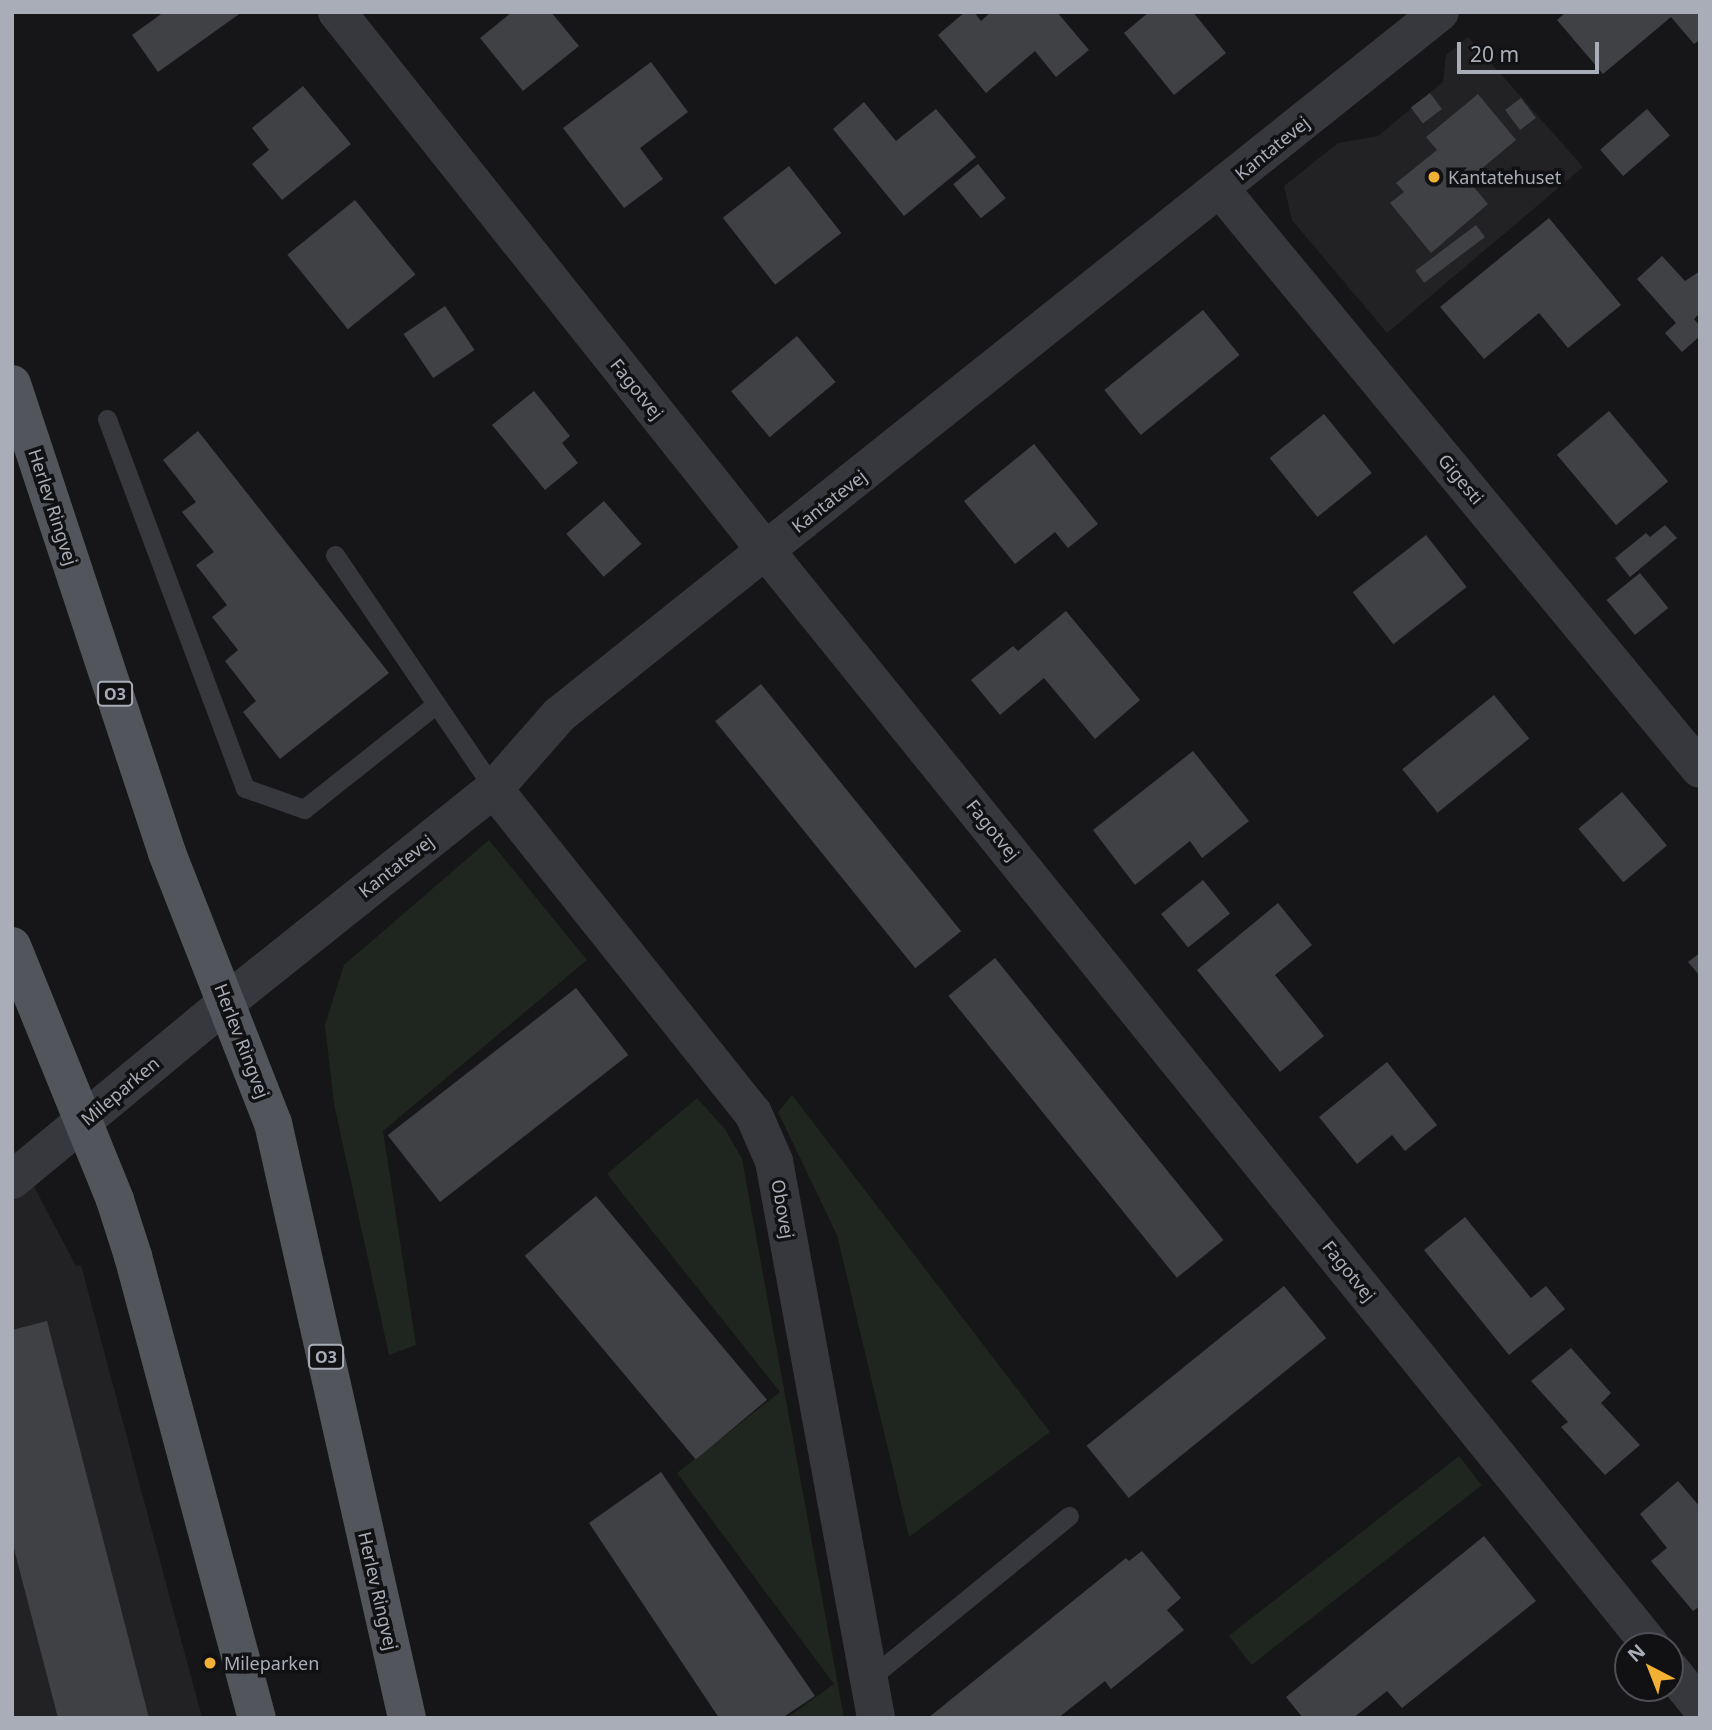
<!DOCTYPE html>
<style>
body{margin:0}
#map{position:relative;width:1712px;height:1730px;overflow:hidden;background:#161618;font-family:"Noto Sans",sans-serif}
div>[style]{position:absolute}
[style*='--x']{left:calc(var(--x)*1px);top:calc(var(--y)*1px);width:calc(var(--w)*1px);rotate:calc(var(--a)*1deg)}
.built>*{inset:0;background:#222225}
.green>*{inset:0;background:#1e261f;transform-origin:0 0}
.building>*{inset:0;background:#404145;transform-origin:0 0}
.service>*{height:19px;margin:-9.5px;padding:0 9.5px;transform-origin:9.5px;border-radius:9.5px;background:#37383d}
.minor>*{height:38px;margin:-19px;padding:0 19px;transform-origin:19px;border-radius:19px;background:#37383d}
.tertiary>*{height:38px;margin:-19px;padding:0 19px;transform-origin:19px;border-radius:19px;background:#37383d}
.primary>*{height:38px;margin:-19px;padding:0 19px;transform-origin:19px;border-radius:19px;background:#53555c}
.dots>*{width:19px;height:19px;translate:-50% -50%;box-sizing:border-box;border:4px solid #111113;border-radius:50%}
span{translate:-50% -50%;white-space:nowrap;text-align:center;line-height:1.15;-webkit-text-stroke:7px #111113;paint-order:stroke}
.shield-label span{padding:2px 5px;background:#111113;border:2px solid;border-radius:5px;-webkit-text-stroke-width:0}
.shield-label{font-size:16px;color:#a8adb8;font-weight:700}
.street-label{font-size:18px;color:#a8adb8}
.poi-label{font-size:18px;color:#a8adb8}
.left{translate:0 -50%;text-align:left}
.frame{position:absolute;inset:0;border:14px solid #a8adb8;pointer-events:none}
.north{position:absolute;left:1614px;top:1632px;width:70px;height:70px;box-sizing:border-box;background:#111113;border:2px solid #4d4f55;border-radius:50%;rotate:318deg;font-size:19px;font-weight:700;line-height:28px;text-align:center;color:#a8adb8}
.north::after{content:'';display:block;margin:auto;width:24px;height:32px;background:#f2b134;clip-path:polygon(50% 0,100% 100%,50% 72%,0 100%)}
.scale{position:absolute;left:1457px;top:42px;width:142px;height:32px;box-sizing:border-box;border:4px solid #a8adb8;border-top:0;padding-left:9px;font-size:21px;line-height:24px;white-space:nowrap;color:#a8adb8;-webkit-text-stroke:5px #111113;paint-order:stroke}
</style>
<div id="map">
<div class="built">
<i style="clip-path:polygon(1468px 37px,1583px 167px,1387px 333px,1292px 220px,1284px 186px,1338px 143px,1378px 136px,1443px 82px,1446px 55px)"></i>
<i style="clip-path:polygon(12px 1145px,76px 1266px,81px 1265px,202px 1718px,12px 1718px)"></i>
</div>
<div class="green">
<i style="clip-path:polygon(489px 840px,587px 960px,383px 1131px,416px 1345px,389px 1355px,334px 1104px,325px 1025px,344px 965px)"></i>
<i style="clip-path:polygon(792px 1095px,1050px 1432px,909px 1537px,837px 1235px,778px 1112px)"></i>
<i style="clip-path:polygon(697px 1098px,725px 1129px,742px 1159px,844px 1718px,787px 1718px,834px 1684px,677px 1473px,780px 1392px,607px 1174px)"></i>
<i style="left:1459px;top:1456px;width:37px;height:292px;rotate:52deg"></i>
</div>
<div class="building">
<i style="clip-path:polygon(164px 12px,242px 12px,158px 72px,132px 35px)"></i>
<i style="clip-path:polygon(512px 12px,551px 12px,579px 46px,523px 91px,480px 38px)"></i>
<i style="clip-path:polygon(965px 12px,974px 12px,981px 21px,991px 12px,1057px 12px,1089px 50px,1056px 77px,1035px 51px,986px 93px,938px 35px)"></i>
<i style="clip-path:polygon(1149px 12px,1193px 12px,1226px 53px,1174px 95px,1124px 33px)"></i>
<i style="clip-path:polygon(1566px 12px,1700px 12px,1700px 40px,1694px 44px,1671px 17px,1603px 74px,1557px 20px)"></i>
<i style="clip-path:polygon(651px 62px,688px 112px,640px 148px,663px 179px,624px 208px,563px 128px)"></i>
<i style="clip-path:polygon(303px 86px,351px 144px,282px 200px,252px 164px,269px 150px,252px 128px)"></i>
<i style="left:1430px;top:93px;width:20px;height:24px;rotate:53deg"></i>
<i style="clip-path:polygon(1478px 94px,1516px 140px,1468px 180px,1488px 204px,1431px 253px,1390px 203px,1404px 192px,1396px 183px,1437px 150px,1426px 137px)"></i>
<i style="left:1521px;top:98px;width:25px;height:20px;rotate:53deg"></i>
<i style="clip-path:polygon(864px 102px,896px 141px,936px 109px,976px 157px,904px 216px,833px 129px)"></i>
<i style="left:1647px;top:109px;width:35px;height:62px;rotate:49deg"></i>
<i style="left:978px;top:164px;width:44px;height:32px;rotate:51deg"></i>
<i style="left:789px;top:166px;width:85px;height:84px;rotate:52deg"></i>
<i style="left:355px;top:200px;width:96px;height:87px;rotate:51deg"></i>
<i style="clip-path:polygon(1549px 218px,1621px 305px,1568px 348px,1539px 313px,1484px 359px,1440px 307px)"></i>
<i style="left:1476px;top:225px;width:15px;height:76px;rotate:53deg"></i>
<i style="clip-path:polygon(1662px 256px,1685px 281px,1700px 271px,1700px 313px,1694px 319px,1700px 326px,1700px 336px,1682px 352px,1665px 333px,1676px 323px,1637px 279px)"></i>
<i style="left:445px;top:306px;width:53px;height:50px;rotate:56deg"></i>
<i style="left:1203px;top:310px;width:58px;height:127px;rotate:51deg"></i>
<i style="left:797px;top:336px;width:60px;height:86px;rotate:50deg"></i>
<i style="clip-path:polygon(534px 391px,570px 436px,562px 443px,578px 463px,545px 490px,492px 425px)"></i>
<i style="left:1609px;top:411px;width:92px;height:68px;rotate:50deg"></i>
<i style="left:1324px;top:414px;width:76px;height:70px;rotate:51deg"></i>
<i style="clip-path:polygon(198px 431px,389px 673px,280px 759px,243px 712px,256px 701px,225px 661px,238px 650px,212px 617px,227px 605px,196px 565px,214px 552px,182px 512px,196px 502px,163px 460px)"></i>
<i style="clip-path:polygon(1034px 444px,1098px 524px,1068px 548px,1055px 532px,1015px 564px,964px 501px)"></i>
<i style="left:604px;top:501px;width:57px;height:50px;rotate:49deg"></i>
<i style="clip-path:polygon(1665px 525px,1677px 538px,1630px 577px,1615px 558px,1646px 533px,1650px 537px)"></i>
<i style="left:1426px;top:535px;width:66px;height:93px;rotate:52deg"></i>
<i style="left:1640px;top:573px;width:45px;height:43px;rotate:51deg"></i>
<i style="clip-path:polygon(1066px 611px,1140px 700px,1095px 739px,1044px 678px,1000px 715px,971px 680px,1013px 646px,1018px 651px)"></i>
<i style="left:761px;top:684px;width:318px;height:59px;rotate:51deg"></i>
<i style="left:1494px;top:695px;width:56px;height:118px;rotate:51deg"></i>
<i style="clip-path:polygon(1193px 751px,1249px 821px,1202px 858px,1190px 841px,1135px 885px,1093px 830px)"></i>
<i style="left:1622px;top:792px;width:70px;height:57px;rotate:50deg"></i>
<i style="left:1203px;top:880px;width:43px;height:54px;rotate:51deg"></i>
<i style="clip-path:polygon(1278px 903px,1312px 945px,1275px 975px,1324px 1036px,1280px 1072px,1197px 970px)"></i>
<i style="clip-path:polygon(1700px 953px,1700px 976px,1688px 962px)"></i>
<i style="left:995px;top:958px;width:363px;height:60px;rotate:51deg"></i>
<i style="left:576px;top:988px;width:85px;height:239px;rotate:52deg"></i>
<i style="clip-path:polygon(1387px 1062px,1437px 1125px,1405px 1151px,1392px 1135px,1357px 1164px,1319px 1117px)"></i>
<i style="left:596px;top:1196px;width:266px;height:93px;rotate:50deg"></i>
<i style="clip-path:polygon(1465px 1217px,1531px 1298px,1546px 1286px,1565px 1309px,1509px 1355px,1424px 1250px)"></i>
<i style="left:1284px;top:1286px;width:67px;height:254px;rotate:51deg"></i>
<i style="clip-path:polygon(47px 1321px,149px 1718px,58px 1718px,12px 1541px,12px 1330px)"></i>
<i style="clip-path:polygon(1571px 1348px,1611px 1393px,1601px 1403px,1640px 1445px,1605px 1475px,1561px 1427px,1568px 1422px,1531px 1381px)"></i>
<i style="clip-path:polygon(661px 1472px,815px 1696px,782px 1718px,719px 1718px,589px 1523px)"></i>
<i style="clip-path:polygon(1678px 1481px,1700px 1507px,1700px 1606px,1693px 1611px,1651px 1561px,1667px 1548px,1640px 1514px)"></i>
<i style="clip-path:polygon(1484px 1536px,1536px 1601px,1402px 1708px,1387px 1691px,1353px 1718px,1303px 1718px,1286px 1697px)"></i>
<i style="clip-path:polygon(1142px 1551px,1181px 1598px,1167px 1610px,1184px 1630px,1111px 1689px,1105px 1681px,1058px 1718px,928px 1718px,1126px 1558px,1129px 1561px)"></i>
</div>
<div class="service">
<i style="--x:107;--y:419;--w:394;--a:69.5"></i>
<i style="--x:245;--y:788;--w:63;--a:19.6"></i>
<i style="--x:304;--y:809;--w:167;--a:-38.4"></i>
<i style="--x:335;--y:555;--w:283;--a:55.8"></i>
<i style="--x:869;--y:1679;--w:258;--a:-39.2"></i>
</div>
<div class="minor">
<i style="--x:337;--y:12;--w:689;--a:51.48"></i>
<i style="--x:766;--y:551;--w:1408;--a:51.05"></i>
<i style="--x:1221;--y:190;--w:751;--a:50.4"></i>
<i style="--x:494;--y:789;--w:415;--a:51.4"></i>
<i style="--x:753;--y:1113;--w:52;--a:66.4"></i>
<i style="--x:774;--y:1161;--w:566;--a:79.62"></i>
<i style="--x:228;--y:1001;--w:340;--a:-38.6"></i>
<i style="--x:494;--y:789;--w:98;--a:-48.7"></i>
<i style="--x:559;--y:715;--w:1127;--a:-38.59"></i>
<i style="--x:1670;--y:1669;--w:48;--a:51"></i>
</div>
<div class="tertiary">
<i style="--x:12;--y:1180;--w:281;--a:-39.6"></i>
</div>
<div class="primary">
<i style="--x:12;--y:384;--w:494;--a:71.7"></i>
<i style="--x:167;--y:853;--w:290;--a:68.6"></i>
<i style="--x:273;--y:1123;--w:610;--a:77.31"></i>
<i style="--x:12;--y:946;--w:274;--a:67.9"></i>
<i style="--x:115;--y:1200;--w:59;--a:72.2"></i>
<i style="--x:133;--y:1256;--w:478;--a:75"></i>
</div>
<div class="dots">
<i style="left:1434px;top:177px;background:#f2b134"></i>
<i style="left:210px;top:1663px;background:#f2b134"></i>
</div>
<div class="shield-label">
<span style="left:115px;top:694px">O3</span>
<span style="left:326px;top:1357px">O3</span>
</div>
<div class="street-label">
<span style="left:1272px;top:148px;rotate:-39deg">Kantatevej</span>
<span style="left:637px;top:389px;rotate:51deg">Fagotvej</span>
<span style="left:1461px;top:479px;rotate:50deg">Gigesti</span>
<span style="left:829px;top:501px;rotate:-38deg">Kantatevej</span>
<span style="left:53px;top:507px;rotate:72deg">Herlev Ringvej</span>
<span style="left:993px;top:830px;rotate:51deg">Fagotvej</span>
<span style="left:396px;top:866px;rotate:-38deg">Kantatevej</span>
<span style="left:242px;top:1041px;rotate:69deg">Herlev Ringvej</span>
<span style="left:120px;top:1091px;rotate:-40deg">Mileparken</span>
<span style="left:783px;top:1209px;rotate:80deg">Obovej</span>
<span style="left:1349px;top:1271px;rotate:51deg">Fagotvej</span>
<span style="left:378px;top:1591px;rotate:77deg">Herlev Ringvej</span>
</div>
<div class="poi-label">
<span class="left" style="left:1448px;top:177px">Kantatehuset</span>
<span class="left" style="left:224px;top:1663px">Mileparken</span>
</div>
<div class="frame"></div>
<div class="north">N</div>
<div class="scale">20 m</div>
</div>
